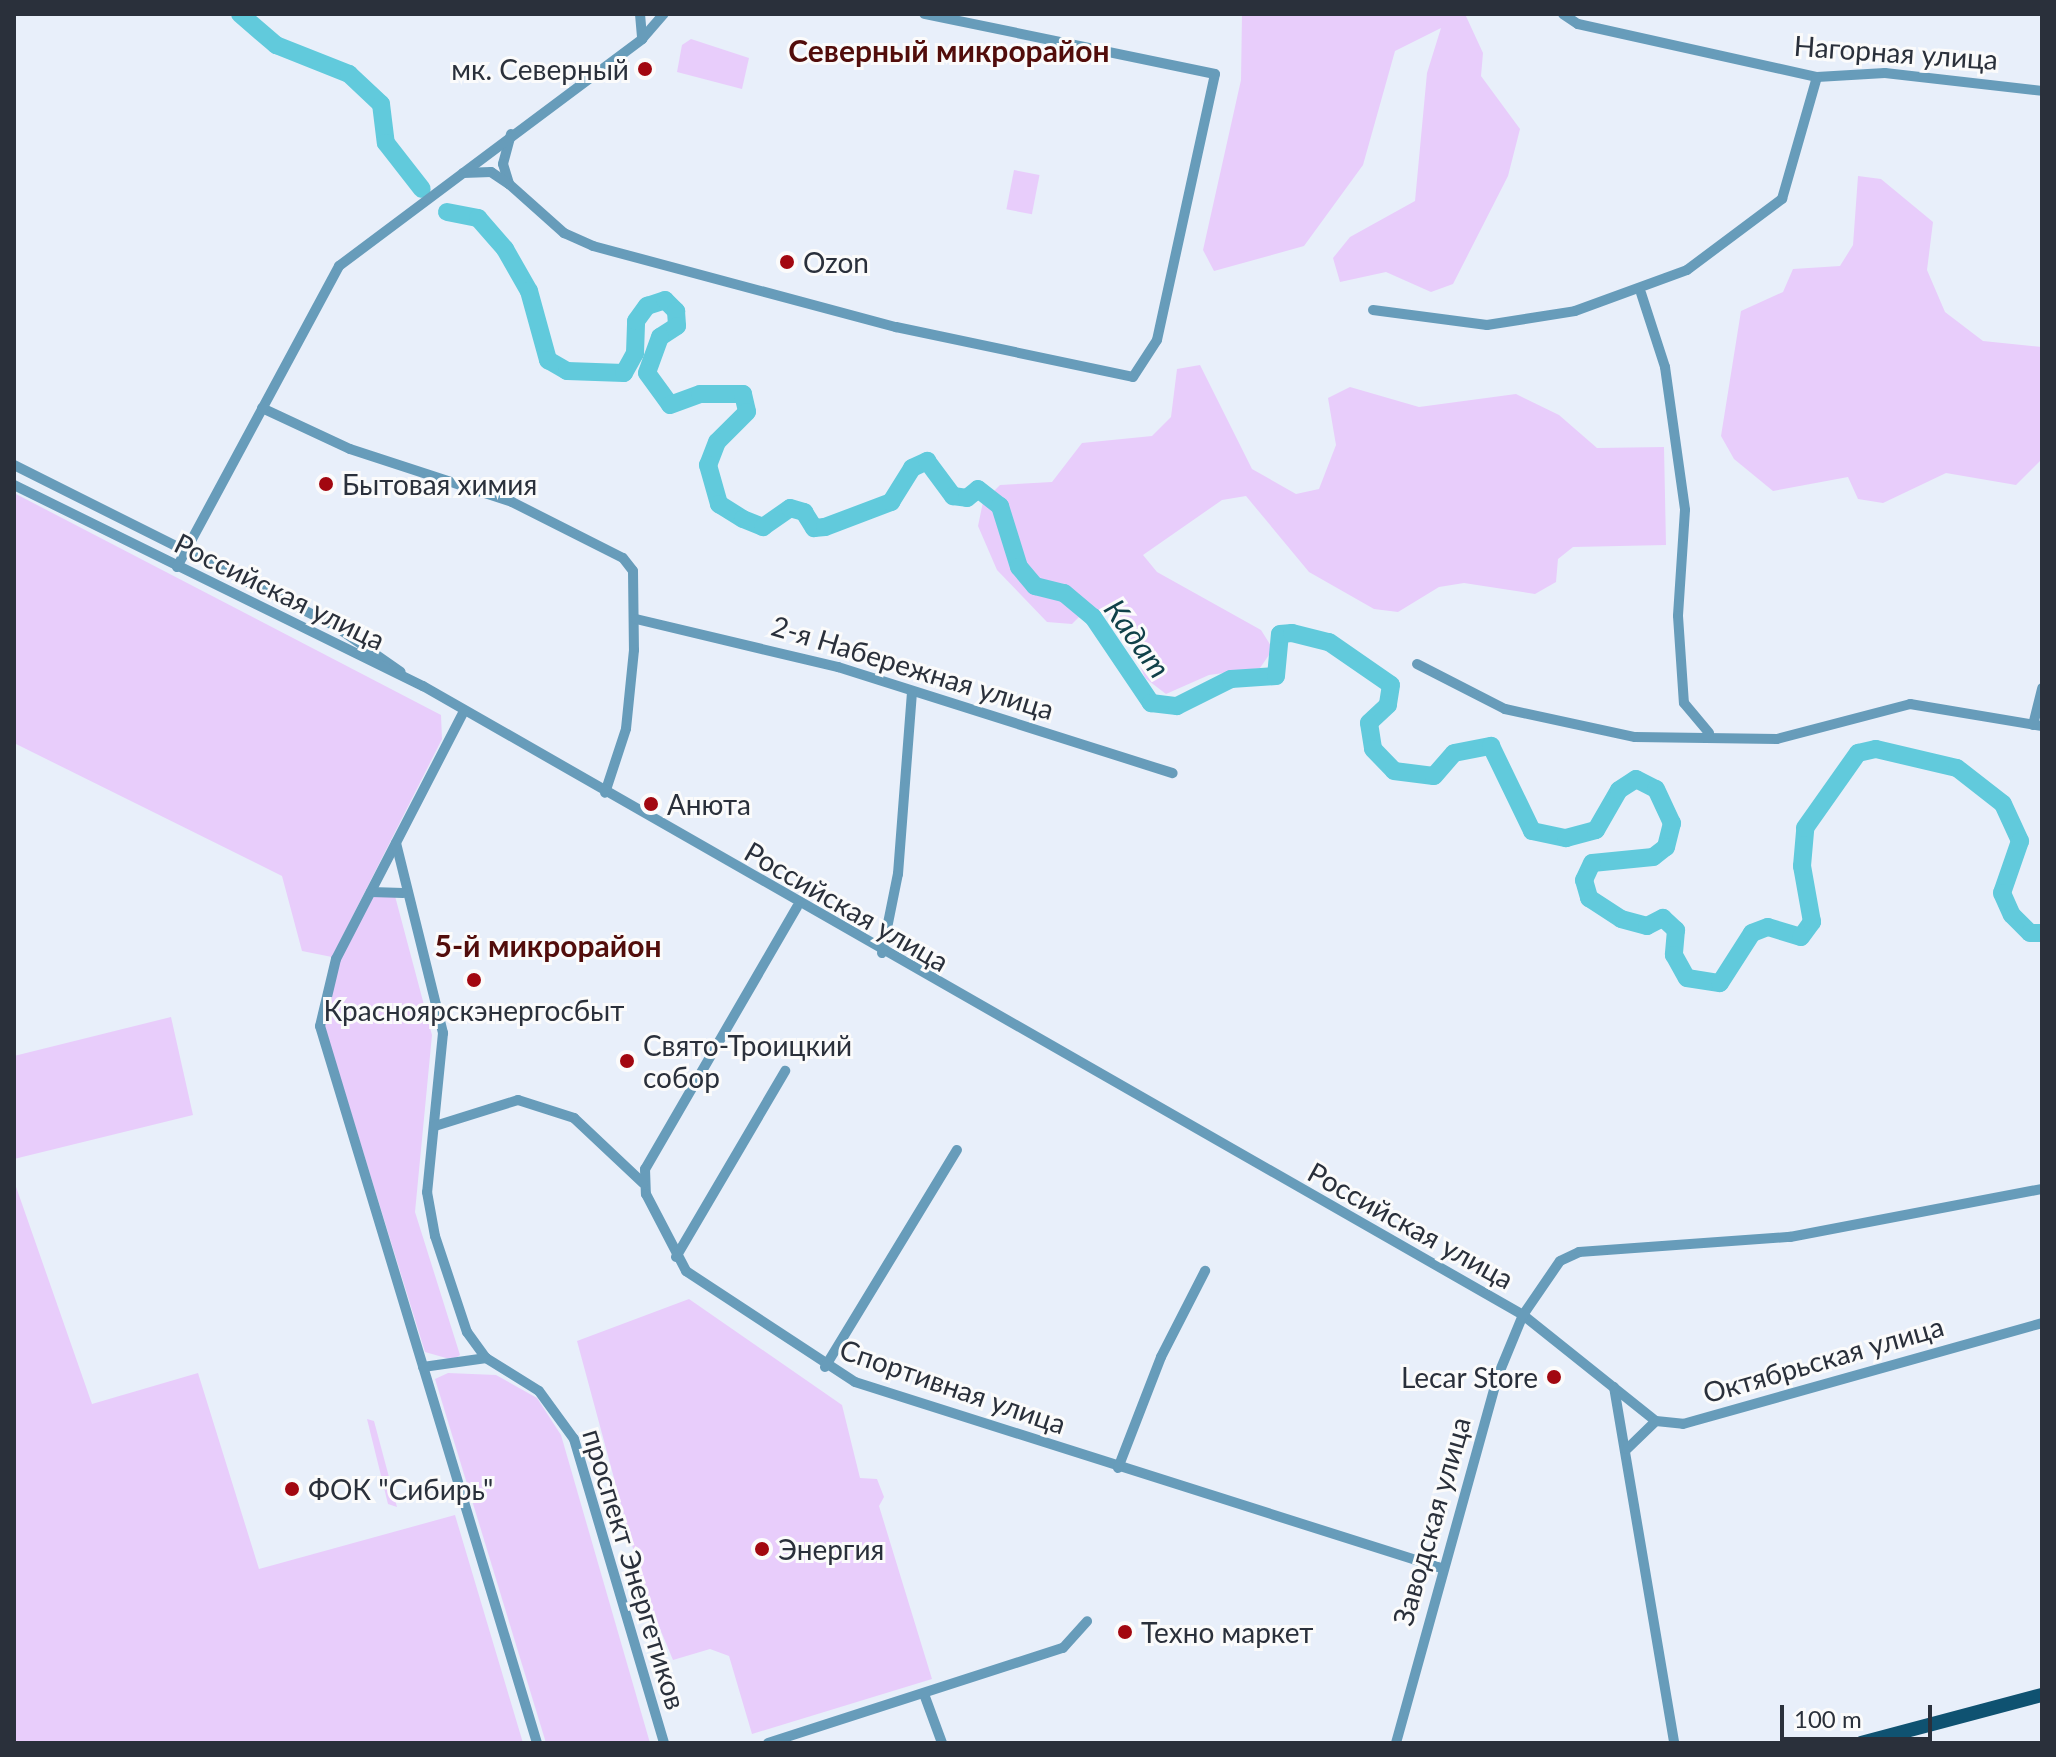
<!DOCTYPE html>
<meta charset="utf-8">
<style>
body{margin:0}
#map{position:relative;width:2056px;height:1757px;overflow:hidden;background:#e8effa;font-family:Lato,sans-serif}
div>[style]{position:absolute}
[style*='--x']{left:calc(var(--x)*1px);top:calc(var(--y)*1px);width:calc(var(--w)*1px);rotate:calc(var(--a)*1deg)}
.green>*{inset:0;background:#e8cdfb;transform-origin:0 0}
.river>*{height:18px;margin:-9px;padding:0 9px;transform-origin:9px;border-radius:9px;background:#61cadc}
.minor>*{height:10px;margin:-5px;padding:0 5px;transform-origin:5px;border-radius:5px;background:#679cba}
.major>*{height:14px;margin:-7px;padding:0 7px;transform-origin:7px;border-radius:7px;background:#0f5271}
.dots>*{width:22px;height:22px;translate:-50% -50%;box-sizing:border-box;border:4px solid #fbfbfb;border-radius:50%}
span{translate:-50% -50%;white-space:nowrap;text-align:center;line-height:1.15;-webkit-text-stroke:6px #fbfbfb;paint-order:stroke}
.street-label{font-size:28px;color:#2a303b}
.poi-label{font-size:28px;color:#2a303b}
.right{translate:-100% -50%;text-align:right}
.left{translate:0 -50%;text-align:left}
.neighbourhood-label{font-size:30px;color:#520d0b;font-weight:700}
.water-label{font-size:30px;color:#104149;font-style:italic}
.frame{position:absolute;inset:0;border:16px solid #2a303b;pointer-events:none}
.scale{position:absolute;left:1780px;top:1705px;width:152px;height:36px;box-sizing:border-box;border:4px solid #2a303b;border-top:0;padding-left:10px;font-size:24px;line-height:28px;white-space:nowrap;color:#2a303b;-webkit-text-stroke:6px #fbfbfb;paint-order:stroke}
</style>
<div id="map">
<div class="green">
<i style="clip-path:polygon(1242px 14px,1465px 14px,1483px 53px,1481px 76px,1520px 129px,1508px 176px,1453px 284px,1431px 292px,1386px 272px,1340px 282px,1333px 258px,1350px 237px,1415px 201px,1427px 73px,1441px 28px,1395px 51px,1363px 165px,1304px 246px,1214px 271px,1203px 250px,1241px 80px)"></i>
<i style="clip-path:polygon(691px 39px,749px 58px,742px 89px,677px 72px,682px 45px)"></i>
<i style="left:1014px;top:170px;width:26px;height:40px;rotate:11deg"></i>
<i style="clip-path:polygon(1858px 176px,1881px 179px,1933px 222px,1927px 270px,1945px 312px,1983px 341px,2042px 347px,2042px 459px,2016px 485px,1946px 473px,1883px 503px,1858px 499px,1848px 477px,1773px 491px,1734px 459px,1721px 436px,1741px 311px,1783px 292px,1793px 269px,1840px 266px,1853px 245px)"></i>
<i style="clip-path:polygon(1200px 365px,1252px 469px,1296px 494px,1319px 489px,1336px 445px,1328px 398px,1350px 387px,1419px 407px,1516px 394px,1559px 415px,1597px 448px,1664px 447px,1666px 545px,1573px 547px,1558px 559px,1556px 582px,1535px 594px,1464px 583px,1439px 587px,1398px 612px,1374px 609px,1309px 572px,1246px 496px,1222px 500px,1143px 555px,1157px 572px,1261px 630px,1273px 649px,1260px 668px,1209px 675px,1166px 694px,1145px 678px,1127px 633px,1111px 615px,1089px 607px,1072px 624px,1047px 622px,997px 570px,978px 526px,983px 502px,1000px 485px,1052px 482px,1082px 443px,1152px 436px,1171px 417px,1177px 369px)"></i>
<i style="clip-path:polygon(14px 493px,441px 715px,442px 739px,332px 957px,302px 951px,282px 876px,14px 743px)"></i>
<i style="clip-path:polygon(374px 895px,395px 896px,432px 1035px,415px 1212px,460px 1355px,453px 1360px,425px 1352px,324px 1025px,338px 962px)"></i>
<i style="clip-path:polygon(171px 1017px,193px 1115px,14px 1159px,14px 1056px)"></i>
<i style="clip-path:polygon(14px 1181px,92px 1404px,198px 1373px,259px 1569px,455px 1515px,523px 1743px,14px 1743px)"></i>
<i style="clip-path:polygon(689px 1299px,842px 1405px,860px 1478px,877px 1479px,884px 1497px,879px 1506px,932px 1679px,752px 1734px,729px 1656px,710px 1649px,673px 1660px,645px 1593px,577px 1341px)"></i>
<i style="clip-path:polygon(448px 1373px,496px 1375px,537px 1398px,561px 1435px,650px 1743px,546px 1743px,435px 1379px)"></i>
<i style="clip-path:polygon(367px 1419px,374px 1421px,397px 1507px,388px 1504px)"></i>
</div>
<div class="river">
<i style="--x:240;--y:14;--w:48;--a:40.7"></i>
<i style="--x:276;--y:45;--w:79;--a:21.7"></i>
<i style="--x:349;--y:74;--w:44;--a:43.2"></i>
<i style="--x:381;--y:104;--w:39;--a:83"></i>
<i style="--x:386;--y:143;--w:58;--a:52"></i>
<i style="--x:447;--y:212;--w:32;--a:11"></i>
<i style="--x:478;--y:218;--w:41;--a:48.9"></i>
<i style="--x:505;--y:249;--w:48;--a:60.3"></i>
<i style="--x:529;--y:291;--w:72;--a:74.6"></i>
<i style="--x:548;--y:360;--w:22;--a:30"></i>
<i style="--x:567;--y:371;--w:57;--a:2"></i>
<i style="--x:624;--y:373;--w:23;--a:-61"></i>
<i style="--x:635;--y:353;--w:32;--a:-88"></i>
<i style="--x:636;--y:321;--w:19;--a:-54"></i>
<i style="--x:647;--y:306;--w:19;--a:-18"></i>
<i style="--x:665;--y:300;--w:16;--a:45"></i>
<i style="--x:676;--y:311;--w:15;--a:86"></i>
<i style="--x:677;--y:326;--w:20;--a:147"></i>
<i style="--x:660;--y:337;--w:38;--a:110"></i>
<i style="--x:647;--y:373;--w:39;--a:54"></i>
<i style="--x:670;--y:405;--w:32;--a:-20"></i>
<i style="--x:700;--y:394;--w:43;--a:0"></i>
<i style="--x:743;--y:394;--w:18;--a:77"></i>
<i style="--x:747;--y:412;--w:42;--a:135"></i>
<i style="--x:717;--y:442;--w:25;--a:111"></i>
<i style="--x:708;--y:465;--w:41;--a:74.2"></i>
<i style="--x:719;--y:504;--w:28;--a:32"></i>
<i style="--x:743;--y:519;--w:22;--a:22"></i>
<i style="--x:763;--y:527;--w:33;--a:-35"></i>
<i style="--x:790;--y:508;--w:15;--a:16"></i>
<i style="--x:804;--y:512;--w:19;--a:58"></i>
<i style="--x:814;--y:528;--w:11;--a:-5"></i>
<i style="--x:825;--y:527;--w:71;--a:-20.7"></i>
<i style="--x:891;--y:502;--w:40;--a:-58"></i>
<i style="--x:912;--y:468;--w:17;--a:-25"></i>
<i style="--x:927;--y:461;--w:44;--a:53.4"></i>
<i style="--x:953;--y:496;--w:14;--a:8"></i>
<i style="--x:967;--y:498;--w:14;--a:-39"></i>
<i style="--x:978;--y:489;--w:28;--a:38"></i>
<i style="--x:1000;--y:506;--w:64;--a:72.7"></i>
<i style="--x:1019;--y:567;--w:25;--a:50"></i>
<i style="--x:1035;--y:586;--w:30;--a:14"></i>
<i style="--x:1064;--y:593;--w:38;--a:40"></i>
<i style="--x:1093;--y:617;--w:104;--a:56"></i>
<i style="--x:1151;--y:703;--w:26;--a:7"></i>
<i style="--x:1177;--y:706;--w:60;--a:-26.6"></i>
<i style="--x:1231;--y:679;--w:45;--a:-3.8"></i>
<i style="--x:1276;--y:676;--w:42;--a:-84.6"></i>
<i style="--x:1280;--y:634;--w:12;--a:-5"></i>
<i style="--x:1292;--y:633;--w:38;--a:14"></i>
<i style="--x:1329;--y:642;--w:75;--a:34.7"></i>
<i style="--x:1391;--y:685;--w:20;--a:99"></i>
<i style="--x:1388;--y:705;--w:26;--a:137"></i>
<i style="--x:1369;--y:723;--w:26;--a:81"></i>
<i style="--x:1373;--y:749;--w:30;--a:46"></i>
<i style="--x:1394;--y:771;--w:40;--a:7.1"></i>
<i style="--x:1434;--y:776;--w:30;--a:-49"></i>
<i style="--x:1454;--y:753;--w:38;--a:-11"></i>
<i style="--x:1491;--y:746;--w:94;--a:64.2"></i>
<i style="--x:1532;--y:831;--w:35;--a:12"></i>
<i style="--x:1566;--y:838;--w:31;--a:-15"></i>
<i style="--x:1596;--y:830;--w:46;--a:-60.1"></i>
<i style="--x:1619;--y:790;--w:20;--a:-33"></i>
<i style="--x:1636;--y:779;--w:22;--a:27"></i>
<i style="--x:1656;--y:789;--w:38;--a:65"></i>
<i style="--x:1672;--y:823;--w:25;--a:104"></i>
<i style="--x:1666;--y:847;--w:16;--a:142"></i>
<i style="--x:1653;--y:857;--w:61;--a:174.4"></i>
<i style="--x:1592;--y:863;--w:19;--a:115"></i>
<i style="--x:1584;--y:880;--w:19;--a:74"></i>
<i style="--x:1589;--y:898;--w:38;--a:33"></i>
<i style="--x:1621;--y:919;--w:27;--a:15"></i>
<i style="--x:1647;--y:926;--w:18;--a:-27"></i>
<i style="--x:1663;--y:918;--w:18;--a:43"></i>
<i style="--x:1676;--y:930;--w:25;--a:95"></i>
<i style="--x:1674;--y:955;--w:26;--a:61"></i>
<i style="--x:1687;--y:978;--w:33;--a:9"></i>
<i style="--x:1720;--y:983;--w:59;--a:-57.4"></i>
<i style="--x:1752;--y:933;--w:17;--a:-21"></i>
<i style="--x:1768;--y:927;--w:34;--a:17"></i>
<i style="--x:1801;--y:937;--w:19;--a:-54"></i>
<i style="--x:1812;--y:922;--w:57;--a:-100.1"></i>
<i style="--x:1802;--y:866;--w:38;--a:-85"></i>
<i style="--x:1805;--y:828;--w:92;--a:-54.8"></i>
<i style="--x:1858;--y:753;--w:18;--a:-13"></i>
<i style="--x:1876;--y:749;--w:83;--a:13.2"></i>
<i style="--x:1957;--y:768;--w:58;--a:38"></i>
<i style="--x:2003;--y:804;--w:41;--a:65.3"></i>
<i style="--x:2020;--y:841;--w:55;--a:109.1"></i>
<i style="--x:2002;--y:893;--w:24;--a:66"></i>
<i style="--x:2012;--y:915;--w:25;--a:45"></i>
<i style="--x:2030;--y:933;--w:12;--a:0"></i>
</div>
<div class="minor">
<i style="--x:640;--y:14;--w:25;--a:85"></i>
<i style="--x:1563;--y:14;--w:18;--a:34"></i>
<i style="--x:1578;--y:24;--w:245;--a:12.5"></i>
<i style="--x:1817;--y:77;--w:68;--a:-3.4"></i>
<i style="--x:1885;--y:73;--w:158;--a:6.5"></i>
<i style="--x:511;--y:134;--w:31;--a:105"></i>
<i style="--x:503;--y:164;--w:21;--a:73"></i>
<i style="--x:509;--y:184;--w:74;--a:41.7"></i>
<i style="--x:564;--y:233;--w:32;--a:24"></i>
<i style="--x:593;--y:246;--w:314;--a:15"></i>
<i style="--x:896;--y:327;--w:242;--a:11.9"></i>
<i style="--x:1133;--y:377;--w:44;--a:-57"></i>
<i style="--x:1157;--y:340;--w:272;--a:-77.7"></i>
<i style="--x:1215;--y:74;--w:297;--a:-168.3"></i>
<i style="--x:463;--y:173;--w:28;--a:-2"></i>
<i style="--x:491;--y:172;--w:22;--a:34"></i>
<i style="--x:1641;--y:293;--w:78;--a:72"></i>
<i style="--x:1665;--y:367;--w:144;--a:82"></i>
<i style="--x:1685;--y:510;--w:106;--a:93.8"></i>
<i style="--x:1678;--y:616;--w:87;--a:86.1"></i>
<i style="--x:1684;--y:703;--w:39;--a:50"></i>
<i style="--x:1373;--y:310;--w:115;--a:7.5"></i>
<i style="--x:1487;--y:325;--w:89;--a:-9"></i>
<i style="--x:1575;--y:311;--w:119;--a:-20.1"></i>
<i style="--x:1687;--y:270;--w:119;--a:-36.8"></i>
<i style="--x:1782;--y:199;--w:127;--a:-74"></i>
<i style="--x:262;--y:408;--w:97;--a:25"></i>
<i style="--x:350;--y:449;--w:170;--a:18.1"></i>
<i style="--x:512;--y:502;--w:124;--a:26.8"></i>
<i style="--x:623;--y:558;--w:16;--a:52"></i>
<i style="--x:633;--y:571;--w:79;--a:89.3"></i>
<i style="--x:634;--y:650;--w:79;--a:95.8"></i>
<i style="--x:626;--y:729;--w:67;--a:108.2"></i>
<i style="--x:14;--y:465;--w:359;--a:26.6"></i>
<i style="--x:335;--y:626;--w:80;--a:34.9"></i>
<i style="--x:14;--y:485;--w:456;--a:26.2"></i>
<i style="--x:423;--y:686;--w:1267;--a:29.76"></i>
<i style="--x:1523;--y:1315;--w:170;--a:38.6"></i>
<i style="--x:1656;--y:1421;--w:27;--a:6"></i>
<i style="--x:1683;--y:1424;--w:373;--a:-15.7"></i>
<i style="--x:177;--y:567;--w:342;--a:-61.7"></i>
<i style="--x:339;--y:266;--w:379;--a:-36.8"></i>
<i style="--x:642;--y:39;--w:33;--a:-49"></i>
<i style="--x:636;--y:619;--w:208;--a:13.4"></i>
<i style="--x:838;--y:667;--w:351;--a:17.6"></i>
<i style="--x:1417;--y:664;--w:99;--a:27.1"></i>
<i style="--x:1505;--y:709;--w:133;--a:12.2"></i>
<i style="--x:1635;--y:737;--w:142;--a:0.8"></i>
<i style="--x:1777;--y:739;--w:138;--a:-14.7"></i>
<i style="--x:1910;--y:704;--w:134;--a:9.5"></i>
<i style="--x:464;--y:711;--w:279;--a:117.3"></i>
<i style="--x:336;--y:959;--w:69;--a:103.4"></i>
<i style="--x:320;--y:1026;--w:749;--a:73.16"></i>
<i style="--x:2033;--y:725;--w:38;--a:-76"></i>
<i style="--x:396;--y:843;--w:196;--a:76.1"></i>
<i style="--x:443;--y:1033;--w:160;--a:95.7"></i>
<i style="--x:427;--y:1192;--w:45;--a:79.7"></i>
<i style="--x:435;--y:1236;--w:101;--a:71.6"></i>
<i style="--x:467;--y:1332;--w:32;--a:54"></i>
<i style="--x:486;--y:1358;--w:62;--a:31.9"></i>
<i style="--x:539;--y:1391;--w:59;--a:53.9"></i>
<i style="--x:574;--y:1439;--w:317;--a:73.5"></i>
<i style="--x:371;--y:892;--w:32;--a:2"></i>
<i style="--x:797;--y:907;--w:303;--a:120.1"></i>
<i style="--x:645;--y:1169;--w:25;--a:88"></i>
<i style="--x:646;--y:1194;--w:87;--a:62.5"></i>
<i style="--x:686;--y:1271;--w:202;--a:33.3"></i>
<i style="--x:855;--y:1382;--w:615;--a:17.61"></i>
<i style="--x:882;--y:953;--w:81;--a:-78.6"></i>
<i style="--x:898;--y:874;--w:182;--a:-85.6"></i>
<i style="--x:435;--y:1126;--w:87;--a:-17.4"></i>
<i style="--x:518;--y:1100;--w:59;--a:17.8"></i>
<i style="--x:574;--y:1118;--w:95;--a:43.3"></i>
<i style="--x:676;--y:1257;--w:216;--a:-59.6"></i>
<i style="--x:423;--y:1367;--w:64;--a:-8.1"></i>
<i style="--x:825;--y:1367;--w:254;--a:-58.7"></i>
<i style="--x:1614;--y:1387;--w:361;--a:80.4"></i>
<i style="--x:1627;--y:1449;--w:40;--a:-44"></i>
<i style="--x:1118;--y:1468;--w:119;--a:-68.8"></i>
<i style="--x:1161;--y:1357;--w:97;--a:-62.9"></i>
<i style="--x:924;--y:1694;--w:52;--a:69.8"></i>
<i style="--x:768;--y:1743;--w:310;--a:-17.9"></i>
<i style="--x:1063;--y:1648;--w:36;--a:-48"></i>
<i style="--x:1396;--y:1743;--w:379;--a:-74.5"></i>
<i style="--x:1497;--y:1378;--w:68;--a:-67.6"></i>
<i style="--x:1523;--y:1315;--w:65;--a:-55.6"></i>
<i style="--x:1560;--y:1261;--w:21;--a:-25"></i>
<i style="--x:1579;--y:1252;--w:212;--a:-4.1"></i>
<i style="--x:1790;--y:1237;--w:257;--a:-10.8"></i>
</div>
<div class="major">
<i style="--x:1861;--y:1743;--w:187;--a:-14.9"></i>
</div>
<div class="dots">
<i style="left:645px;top:69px;background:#a20710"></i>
<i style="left:787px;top:262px;background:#a20710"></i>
<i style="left:326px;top:484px;background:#a20710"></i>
<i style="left:651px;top:804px;background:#a20710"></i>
<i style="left:474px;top:980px;background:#a20710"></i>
<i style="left:627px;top:1061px;background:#a20710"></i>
<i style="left:1554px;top:1377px;background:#a20710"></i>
<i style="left:292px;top:1489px;background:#a20710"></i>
<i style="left:762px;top:1549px;background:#a20710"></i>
<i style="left:1125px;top:1632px;background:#a20710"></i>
</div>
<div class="street-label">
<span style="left:1896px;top:52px;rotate:4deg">Нагорная улица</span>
<span style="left:280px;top:591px;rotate:26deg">Российская улица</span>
<span style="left:913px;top:667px;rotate:17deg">2-я Набережная улица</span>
<span style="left:847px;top:906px;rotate:30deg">Российская улица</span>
<span style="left:1411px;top:1225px;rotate:29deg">Российская улица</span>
<span style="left:1823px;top:1359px;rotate:-16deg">Октябрьская улица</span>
<span style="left:953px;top:1386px;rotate:19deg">Спортивная улица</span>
<span style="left:1431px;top:1521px;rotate:-74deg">Заводская улица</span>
<span style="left:635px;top:1569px;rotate:73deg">проспект Энергетиков</span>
</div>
<div class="poi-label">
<span class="right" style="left:629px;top:69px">мк. Северный</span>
<span class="left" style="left:803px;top:262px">Ozon</span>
<span class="left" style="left:342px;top:484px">Бытовая химия</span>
<span class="left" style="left:667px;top:804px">Анюта</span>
<span style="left:474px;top:1010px">Красноярскэнергосбыт</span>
<span class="left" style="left:643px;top:1061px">Свято-Троицкий<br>собор</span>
<span class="right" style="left:1538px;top:1377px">Lecar Store</span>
<span class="left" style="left:308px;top:1489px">ФОК "Сибирь"</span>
<span class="left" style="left:778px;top:1549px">Энергия</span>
<span class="left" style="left:1141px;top:1632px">Техно маркет</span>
</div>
<div class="neighbourhood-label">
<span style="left:949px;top:50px">Северный микрорайон</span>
<span style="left:548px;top:945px">5-й микрорайон</span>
</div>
<div class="water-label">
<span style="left:1138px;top:638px;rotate:54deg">Кадат</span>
</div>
<div class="frame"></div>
<div class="scale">100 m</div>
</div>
